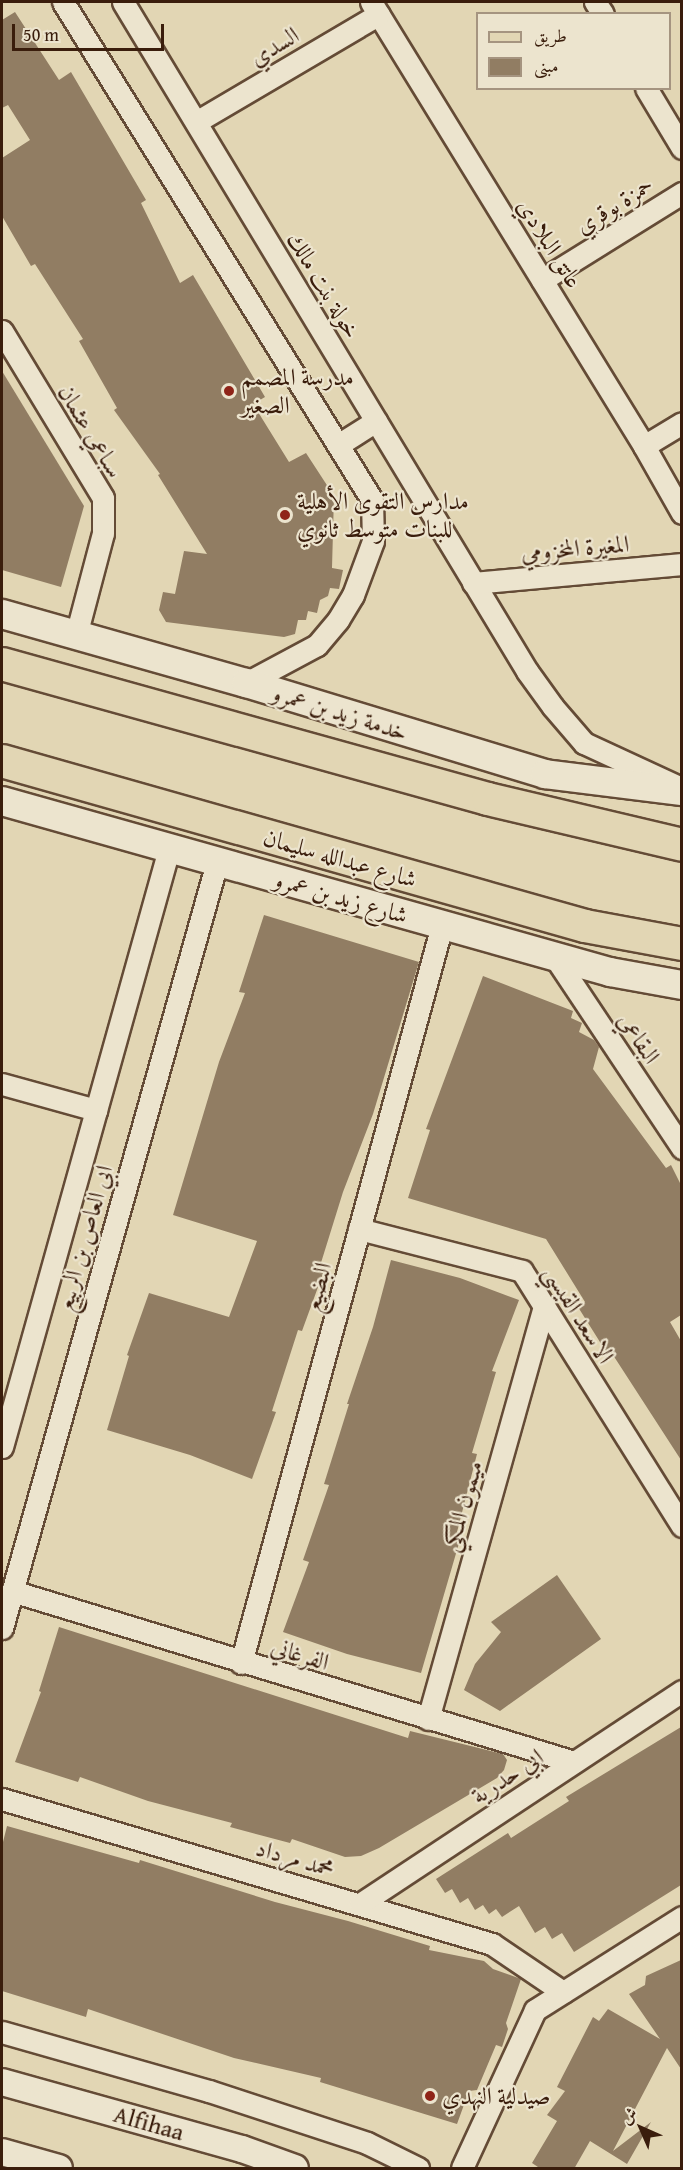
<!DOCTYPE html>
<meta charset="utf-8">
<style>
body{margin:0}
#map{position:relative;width:683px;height:2170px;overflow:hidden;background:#e2d6b4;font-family:"Gentium Book Plus",Amiri,serif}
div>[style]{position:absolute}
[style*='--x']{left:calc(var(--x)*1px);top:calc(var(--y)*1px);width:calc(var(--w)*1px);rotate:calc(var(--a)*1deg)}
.building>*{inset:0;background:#917d63}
.roads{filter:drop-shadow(2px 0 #644b36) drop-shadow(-2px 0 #644b36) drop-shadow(0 2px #644b36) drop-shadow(0 -2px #644b36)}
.minor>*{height:21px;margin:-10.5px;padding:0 10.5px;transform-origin:10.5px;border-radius:10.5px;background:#ece4ce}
.tertiary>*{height:26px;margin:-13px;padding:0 13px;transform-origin:13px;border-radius:13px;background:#ece4ce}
.secondary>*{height:28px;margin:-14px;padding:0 14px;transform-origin:14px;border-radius:14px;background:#ece4ce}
.primary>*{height:32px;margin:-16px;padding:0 16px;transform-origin:16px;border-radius:16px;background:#e2d6b4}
.dots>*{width:16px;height:16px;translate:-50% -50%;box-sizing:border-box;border:3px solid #ece4ce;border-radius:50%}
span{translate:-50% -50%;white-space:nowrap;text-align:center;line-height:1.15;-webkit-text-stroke:4.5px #ece4ce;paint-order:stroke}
.street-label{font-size:24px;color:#3a1d0c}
.poi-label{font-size:24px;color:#3a1d0c}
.left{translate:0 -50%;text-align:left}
.frame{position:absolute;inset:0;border:3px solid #3a1d0c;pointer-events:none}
.legend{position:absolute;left:476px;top:12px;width:195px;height:78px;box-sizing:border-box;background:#ece4ce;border:2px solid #a59480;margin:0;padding:8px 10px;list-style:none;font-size:18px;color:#3a1d0c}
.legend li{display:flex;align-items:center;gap:12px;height:30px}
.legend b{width:30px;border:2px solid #a59480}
.north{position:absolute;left:611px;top:2098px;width:60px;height:60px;-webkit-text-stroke:4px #ece4ce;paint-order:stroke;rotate:315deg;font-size:16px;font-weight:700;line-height:24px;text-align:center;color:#3a1d0c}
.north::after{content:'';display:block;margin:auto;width:21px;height:27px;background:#3a1d0c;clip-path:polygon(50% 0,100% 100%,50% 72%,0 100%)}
.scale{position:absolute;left:12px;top:24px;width:152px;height:27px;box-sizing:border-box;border:3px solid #3a1d0c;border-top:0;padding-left:8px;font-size:18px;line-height:21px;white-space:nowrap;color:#3a1d0c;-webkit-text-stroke:4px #ece4ce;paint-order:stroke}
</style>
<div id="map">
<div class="building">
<i style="clip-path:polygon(15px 12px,59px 80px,71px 72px,146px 200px,141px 203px,180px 283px,193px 275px,265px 397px,253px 404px,289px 462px,306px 453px,334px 496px,332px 568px,343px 570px,339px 589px,330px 588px,328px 596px,320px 600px,317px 613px,308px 611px,306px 620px,298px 620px,295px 634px,284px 637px,166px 622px,159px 610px,163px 592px,175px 594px,184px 551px,207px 554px,158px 475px,160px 474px,114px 410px,117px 408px,79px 341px,83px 339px,35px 264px,31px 266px,2px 216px,2px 158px,30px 140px,8px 105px,2px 108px,2px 20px)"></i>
<i style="clip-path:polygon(2px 371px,84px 506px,61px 587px,2px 570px)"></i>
<i style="clip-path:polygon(264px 915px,419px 962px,373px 1114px,343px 1192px,320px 1266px,325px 1268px,302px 1331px,298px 1330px,272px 1411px,276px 1412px,252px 1479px,190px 1455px,107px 1430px,129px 1356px,127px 1355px,149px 1293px,229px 1317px,257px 1241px,173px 1215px,219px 1062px,245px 993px,239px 992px)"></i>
<i style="clip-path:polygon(483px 976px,573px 1011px,571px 1018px,582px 1023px,579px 1032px,594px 1040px,599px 1047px,593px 1069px,666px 1168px,671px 1165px,681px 1185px,681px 1315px,670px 1322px,681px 1341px,681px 1460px,613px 1355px,610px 1358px,578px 1307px,585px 1302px,546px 1239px,408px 1198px,430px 1130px,426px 1129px)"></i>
<i style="clip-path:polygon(391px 1260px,460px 1278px,519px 1300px,492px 1371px,496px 1372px,472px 1453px,477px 1454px,457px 1532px,462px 1533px,421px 1673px,347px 1654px,283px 1632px,309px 1562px,303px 1560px,329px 1485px,324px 1484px,349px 1404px,347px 1404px,373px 1327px)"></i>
<i style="clip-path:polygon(557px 1575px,601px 1639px,500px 1711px,464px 1690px,475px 1664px,501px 1632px,491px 1622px)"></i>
<i style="clip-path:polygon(59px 1627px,408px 1738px,410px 1731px,503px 1754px,507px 1760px,504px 1770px,497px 1778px,379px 1848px,361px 1856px,345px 1857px,292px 1839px,290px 1843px,230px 1827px,232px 1823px,148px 1801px,80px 1777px,78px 1782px,15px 1762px,41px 1692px,39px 1691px)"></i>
<i style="clip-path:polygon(681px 1727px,681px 1885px,574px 1952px,562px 1933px,552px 1939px,545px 1927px,535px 1933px,519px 1906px,502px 1917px,496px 1909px,489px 1914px,483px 1905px,475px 1910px,468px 1898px,460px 1903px,452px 1889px,445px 1893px,436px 1879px,508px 1833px,511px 1838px,569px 1801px,566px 1797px)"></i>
<i style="clip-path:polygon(7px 1826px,139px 1863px,140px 1860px,275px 1902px,348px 1921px,430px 1946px,429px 1950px,484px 1961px,493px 1969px,521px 1979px,506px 2023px,508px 2029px,502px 2047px,496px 2045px,477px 2090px,469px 2091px,457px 2124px,320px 2082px,321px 2078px,234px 2058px,88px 2009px,86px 2017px,2px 1991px,2px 1846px)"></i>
<i style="clip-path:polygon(681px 1960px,681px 2069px,667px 2048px,613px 2151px,651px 2122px,627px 2164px,590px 2141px,574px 2169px,541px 2169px,532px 2163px,557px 2121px,547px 2115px,565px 2091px,557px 2087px,593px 2017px,599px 2021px,608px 2009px,660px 2039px,629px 1994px,645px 1985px,646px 1976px)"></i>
</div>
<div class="roads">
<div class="minor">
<i style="--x:63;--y:2;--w:586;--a:58.18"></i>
<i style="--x:372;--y:500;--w:41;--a:88.6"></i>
<i style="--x:373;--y:541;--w:58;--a:110.3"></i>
<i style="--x:353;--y:595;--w:29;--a:121"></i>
<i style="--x:338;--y:620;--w:33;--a:130"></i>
<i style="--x:317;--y:645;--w:81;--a:151.8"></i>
<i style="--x:123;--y:2;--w:782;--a:58.87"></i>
<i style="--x:527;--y:671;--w:44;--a:54.2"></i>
<i style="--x:553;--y:707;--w:48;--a:49.3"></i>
<i style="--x:584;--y:743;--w:100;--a:24.8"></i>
<i style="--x:371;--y:2;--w:521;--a:58.41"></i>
<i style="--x:644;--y:446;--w:77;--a:60.4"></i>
<i style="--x:595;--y:2;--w:14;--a:56"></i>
<i style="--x:646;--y:88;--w:70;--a:59"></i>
<i style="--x:196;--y:122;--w:212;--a:-30.5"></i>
<i style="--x:542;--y:280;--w:165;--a:-31.9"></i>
<i style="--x:2;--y:331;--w:195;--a:58.8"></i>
<i style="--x:103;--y:498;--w:35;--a:90"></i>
<i style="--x:103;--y:533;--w:106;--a:104.8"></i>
<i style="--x:338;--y:445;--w:45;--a:-32.3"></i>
<i style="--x:644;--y:446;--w:44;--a:-31.2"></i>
<i style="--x:473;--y:583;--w:210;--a:-5.2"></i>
<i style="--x:554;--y:956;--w:231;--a:56.3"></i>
<i style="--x:2;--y:1084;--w:98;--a:15.5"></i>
<i style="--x:359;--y:1229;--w:168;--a:14.4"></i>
<i style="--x:522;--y:1271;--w:301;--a:57.9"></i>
<i style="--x:2;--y:1447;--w:621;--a:-74.4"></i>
<i style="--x:12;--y:1591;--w:587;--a:16.92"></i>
<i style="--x:2;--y:1628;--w:796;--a:-74.32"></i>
<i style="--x:241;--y:1663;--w:765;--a:-74.76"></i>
<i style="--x:428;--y:1719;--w:429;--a:-74.3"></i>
<i style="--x:2;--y:1799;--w:511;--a:16.48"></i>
<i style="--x:492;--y:1944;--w:86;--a:34.1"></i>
<i style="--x:360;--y:1904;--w:386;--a:-33.5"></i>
<i style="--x:2;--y:2032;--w:215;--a:15.9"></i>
<i style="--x:209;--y:2091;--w:166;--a:18.2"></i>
<i style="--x:367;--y:2143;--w:57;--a:26.1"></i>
<i style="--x:462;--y:2168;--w:174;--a:-65.2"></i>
<i style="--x:535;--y:2010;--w:174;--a:-32.3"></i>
</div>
<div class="tertiary">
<i style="--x:2;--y:2082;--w:249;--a:15.6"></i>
<i style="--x:242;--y:2149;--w:56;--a:19.7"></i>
<i style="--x:2;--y:2152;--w:59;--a:15.7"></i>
</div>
<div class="secondary">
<i style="--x:2;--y:614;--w:254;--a:15.8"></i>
<i style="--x:246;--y:683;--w:313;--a:16.9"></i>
<i style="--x:545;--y:774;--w:138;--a:7.1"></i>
<i style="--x:2;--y:801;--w:632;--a:15.71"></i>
<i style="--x:610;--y:972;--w:73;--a:10.2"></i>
</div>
<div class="primary">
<i style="--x:2;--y:664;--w:504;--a:15.52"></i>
<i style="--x:488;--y:799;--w:199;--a:13.3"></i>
<i style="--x:2;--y:761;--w:606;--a:15.8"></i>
<i style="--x:585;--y:926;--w:99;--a:10.5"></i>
</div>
</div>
<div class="dots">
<i style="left:229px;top:391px;background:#8f2418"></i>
<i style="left:285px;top:515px;background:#8f2418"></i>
<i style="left:430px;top:2096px;background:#8f2418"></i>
</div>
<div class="street-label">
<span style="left:274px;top:46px;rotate:-31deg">السدي</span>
<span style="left:614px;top:205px;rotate:-32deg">حمزة بوقري</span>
<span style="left:550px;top:243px;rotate:58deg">عاتق البلادي</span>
<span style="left:324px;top:285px;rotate:59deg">خولة بنت مالك</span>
<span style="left:91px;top:431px;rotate:59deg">سباعي عثمان</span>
<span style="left:575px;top:548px;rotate:-5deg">المغيرة المخزومي</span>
<span style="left:340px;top:712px;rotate:17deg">خدمة زيد بن عمرو</span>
<span style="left:340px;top:858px;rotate:16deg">شارع عبدالله سليمان</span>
<span style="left:341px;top:897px;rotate:16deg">شارع زيد بن عمرو</span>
<span style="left:639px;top:1038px;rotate:56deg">البقاعي</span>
<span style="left:84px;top:1238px;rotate:-74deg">ابي العاص بن الربيع</span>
<span style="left:317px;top:1287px;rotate:-75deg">البضيع</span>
<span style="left:579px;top:1314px;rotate:58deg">الاسعد القيسي</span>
<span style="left:462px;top:1506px;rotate:-74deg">ميمون المكي</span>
<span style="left:300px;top:1654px;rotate:17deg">الفرغاني</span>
<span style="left:507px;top:1776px;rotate:-33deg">ابي حدرية</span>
<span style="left:295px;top:1858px;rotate:16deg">محمد مرداد</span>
<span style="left:149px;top:2123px;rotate:16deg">Alfihaa</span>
</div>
<div class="poi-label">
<span class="left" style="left:241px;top:391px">مدرسة المصمم<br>الصغير</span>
<span class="left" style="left:297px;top:515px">مدارس التقوى الأهلية<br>للبنات متوسط ثانوي</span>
<span class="left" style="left:442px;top:2096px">صيدلية النهدي</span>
</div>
<div class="frame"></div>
<ul class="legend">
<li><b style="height:8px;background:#e2d6b4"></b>طريق</li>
<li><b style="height:16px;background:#917d63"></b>مبنى</li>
</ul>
<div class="north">ش</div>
<div class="scale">50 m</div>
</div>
